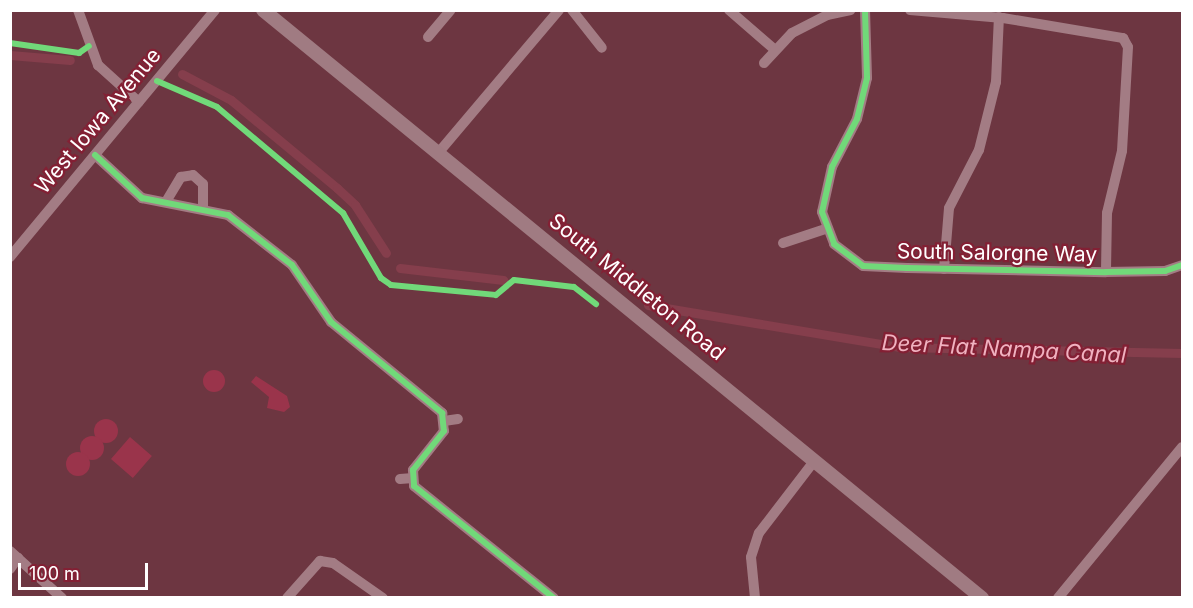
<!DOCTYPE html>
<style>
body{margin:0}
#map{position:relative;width:1193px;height:608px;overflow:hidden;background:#6d3641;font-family:Inter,sans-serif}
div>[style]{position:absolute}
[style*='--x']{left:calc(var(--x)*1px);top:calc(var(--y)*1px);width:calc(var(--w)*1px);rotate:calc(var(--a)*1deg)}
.green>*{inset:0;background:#9a344b;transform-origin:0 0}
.round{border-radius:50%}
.canal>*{height:9px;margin:-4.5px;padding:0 4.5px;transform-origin:4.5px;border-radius:4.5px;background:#853e4c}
.minor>*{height:10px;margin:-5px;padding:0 5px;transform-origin:5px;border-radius:5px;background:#a37c84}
.major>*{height:14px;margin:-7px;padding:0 7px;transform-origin:7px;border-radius:7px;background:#a07b82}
.cycleway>*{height:6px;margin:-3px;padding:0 3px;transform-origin:3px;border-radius:3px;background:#71d979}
span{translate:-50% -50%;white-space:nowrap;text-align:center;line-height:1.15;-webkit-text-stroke:4.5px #832034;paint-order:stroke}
.street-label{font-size:21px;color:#fff}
.water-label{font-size:22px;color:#f0b2c0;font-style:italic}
.frame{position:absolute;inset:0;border:12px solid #fff;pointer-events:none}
.scale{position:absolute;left:18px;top:563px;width:130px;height:27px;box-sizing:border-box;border:3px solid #fff;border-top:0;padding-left:8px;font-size:18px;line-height:21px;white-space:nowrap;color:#fff;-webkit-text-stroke:4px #832034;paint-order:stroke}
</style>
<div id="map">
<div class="green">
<i class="round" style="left:203px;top:370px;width:22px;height:22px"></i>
<i style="clip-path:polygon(256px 376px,287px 396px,290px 407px,284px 412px,267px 408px,269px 397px,251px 382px)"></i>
<i class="round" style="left:94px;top:419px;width:24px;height:24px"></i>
<i class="round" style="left:80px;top:436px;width:24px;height:24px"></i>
<i style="left:130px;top:437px;width:29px;height:29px;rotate:41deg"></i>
<i class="round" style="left:66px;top:452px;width:24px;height:24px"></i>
</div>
<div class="canal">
<i style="--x:10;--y:55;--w:60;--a:4.8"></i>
<i style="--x:182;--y:74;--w:55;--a:28"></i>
<i style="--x:231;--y:100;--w:138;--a:39.7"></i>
<i style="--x:337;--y:188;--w:25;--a:43"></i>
<i style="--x:355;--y:205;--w:57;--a:57.1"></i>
<i style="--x:400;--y:268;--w:104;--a:6.6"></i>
<i style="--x:648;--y:305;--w:254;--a:9.5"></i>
<i style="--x:899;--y:347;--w:283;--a:1.2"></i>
</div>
<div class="minor">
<i style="--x:78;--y:10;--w:59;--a:70"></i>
<i style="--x:98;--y:65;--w:55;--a:42.1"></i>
<i style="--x:572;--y:10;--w:48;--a:51.7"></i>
<i style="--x:729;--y:10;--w:60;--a:40.9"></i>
<i style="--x:865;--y:10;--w:68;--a:88.3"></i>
<i style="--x:867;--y:78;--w:42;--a:103.7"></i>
<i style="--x:857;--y:119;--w:54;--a:117.5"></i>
<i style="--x:832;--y:167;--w:46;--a:102.5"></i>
<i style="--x:822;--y:212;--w:34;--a:69"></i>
<i style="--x:834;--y:244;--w:36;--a:37"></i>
<i style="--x:863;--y:266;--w:44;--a:2.6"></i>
<i style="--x:907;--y:268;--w:199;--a:1.2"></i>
<i style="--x:1106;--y:272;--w:59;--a:-1"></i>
<i style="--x:1165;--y:271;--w:18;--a:-19"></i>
<i style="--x:910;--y:10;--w:93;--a:4.9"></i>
<i style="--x:1003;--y:18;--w:122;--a:9.5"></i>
<i style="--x:1123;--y:38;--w:10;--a:61"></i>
<i style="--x:1128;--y:47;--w:104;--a:93.3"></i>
<i style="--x:1122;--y:151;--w:64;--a:103.6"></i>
<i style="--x:1107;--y:213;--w:59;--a:91"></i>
<i style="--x:428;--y:37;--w:35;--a:-50"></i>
<i style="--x:764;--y:63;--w:41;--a:-47"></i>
<i style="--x:792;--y:33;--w:39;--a:-27"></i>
<i style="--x:827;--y:15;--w:24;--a:-12"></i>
<i style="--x:439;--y:152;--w:186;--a:-49.8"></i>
<i style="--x:95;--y:155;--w:64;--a:42.5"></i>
<i style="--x:142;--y:198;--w:88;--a:11.2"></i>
<i style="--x:228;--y:215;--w:81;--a:38"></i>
<i style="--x:292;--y:265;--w:69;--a:55.6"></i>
<i style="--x:331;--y:322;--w:144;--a:39.3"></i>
<i style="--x:442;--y:413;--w:18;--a:84"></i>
<i style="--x:444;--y:431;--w:50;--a:128.5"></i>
<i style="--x:413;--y:470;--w:16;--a:86"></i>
<i style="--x:414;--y:486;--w:179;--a:38.7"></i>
<i style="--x:167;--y:200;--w:27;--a:-59"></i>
<i style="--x:181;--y:177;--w:12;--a:-9"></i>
<i style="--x:193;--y:175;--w:13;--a:42"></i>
<i style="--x:203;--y:184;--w:24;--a:90"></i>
<i style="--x:783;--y:243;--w:47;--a:-18.4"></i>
<i style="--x:10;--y:257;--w:321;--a:-50.3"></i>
<i style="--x:944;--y:269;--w:61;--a:-85.3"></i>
<i style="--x:949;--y:208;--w:65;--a:-62.7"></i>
<i style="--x:979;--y:150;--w:70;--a:-76"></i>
<i style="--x:996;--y:82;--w:65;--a:-87.4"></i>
<i style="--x:444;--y:421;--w:14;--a:-8"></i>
<i style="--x:400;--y:479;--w:13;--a:-4"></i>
<i style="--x:10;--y:551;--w:70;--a:42.1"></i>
<i style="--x:10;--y:569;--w:14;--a:-54"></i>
<i style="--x:287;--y:598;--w:50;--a:-48.3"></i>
<i style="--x:320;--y:561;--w:13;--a:9"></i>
<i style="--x:333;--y:563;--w:61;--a:35"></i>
<i style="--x:755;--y:598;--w:41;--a:-95.6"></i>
<i style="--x:751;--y:557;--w:25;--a:-72"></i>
<i style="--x:759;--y:533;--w:92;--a:-52.5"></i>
<i style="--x:1058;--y:598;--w:195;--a:-50.6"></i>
</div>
<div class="major">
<i style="--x:263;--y:10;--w:929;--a:39.28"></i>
</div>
<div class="cycleway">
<i style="--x:865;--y:10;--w:68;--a:88.3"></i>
<i style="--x:867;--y:78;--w:42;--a:103.7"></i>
<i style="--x:857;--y:119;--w:54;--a:117.5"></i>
<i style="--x:832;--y:167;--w:46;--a:102.5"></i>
<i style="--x:822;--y:212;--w:34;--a:69"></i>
<i style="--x:834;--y:244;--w:36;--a:37"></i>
<i style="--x:863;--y:266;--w:44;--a:2.6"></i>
<i style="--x:907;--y:268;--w:199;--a:1.2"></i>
<i style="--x:1106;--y:272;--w:59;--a:-1"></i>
<i style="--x:1165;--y:271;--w:18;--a:-19"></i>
<i style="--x:10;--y:43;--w:70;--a:8.2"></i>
<i style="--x:79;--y:53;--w:12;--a:-35"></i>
<i style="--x:157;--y:81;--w:65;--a:23.4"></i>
<i style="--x:217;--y:107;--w:165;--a:40.1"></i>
<i style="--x:343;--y:213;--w:75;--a:59.7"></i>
<i style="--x:381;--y:278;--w:12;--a:35"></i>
<i style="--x:391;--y:285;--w:105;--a:5.4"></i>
<i style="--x:496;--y:295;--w:23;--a:-40"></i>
<i style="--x:514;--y:280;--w:60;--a:6.7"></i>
<i style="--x:574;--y:287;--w:28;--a:38"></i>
<i style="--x:95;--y:155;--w:64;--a:42.5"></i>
<i style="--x:142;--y:198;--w:88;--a:11.2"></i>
<i style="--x:228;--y:215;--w:81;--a:38"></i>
<i style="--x:292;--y:265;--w:69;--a:55.6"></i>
<i style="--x:331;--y:322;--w:144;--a:39.3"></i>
<i style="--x:442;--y:413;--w:18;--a:84"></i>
<i style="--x:444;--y:431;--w:50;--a:128.5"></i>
<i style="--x:413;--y:470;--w:16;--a:86"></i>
<i style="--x:414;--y:486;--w:179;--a:38.7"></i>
</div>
<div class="street-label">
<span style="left:98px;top:121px;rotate:-50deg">West Iowa Avenue</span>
<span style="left:997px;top:253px;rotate:1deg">South Salorgne Way</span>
<span style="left:637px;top:287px;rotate:39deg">South Middleton Road</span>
</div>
<div class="water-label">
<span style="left:1004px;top:349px;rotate:3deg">Deer Flat Nampa Canal</span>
</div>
<div class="frame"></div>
<div class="scale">100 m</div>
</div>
